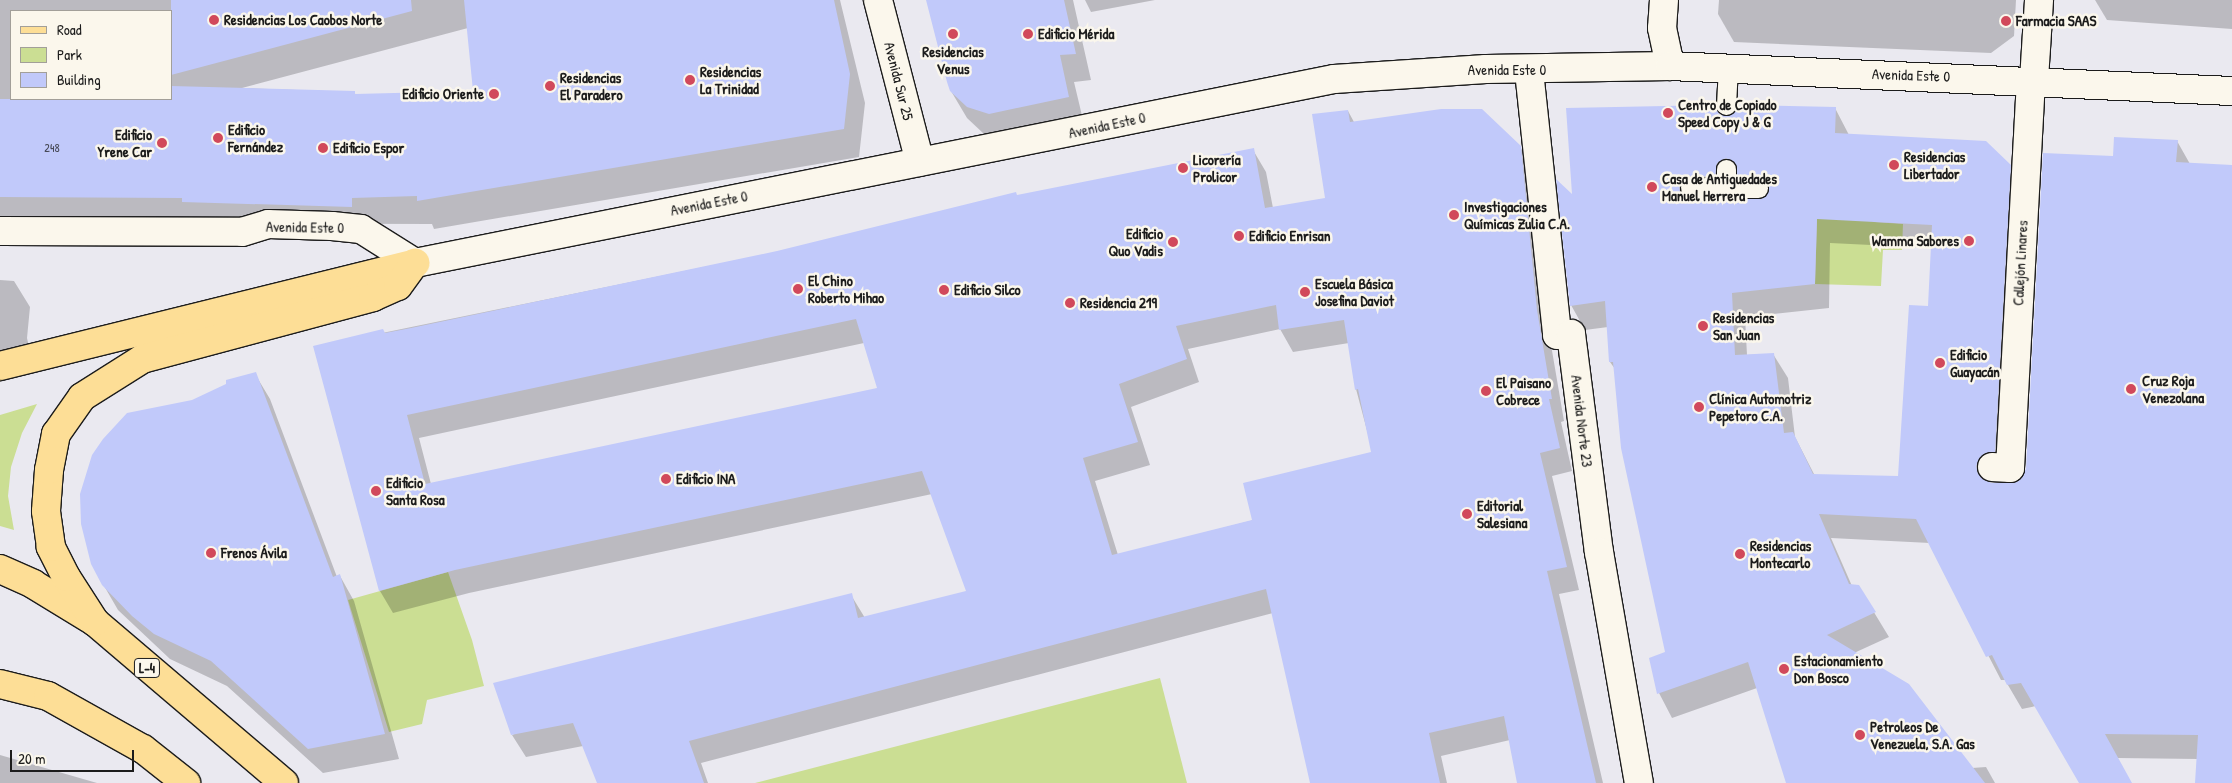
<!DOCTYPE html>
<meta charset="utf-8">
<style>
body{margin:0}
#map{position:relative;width:2232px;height:783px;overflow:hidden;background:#fbf7ec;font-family:"Patrick Hand",sans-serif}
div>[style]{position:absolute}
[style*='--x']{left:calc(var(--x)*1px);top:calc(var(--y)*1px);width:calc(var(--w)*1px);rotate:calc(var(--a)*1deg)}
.built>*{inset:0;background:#eae9f0}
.green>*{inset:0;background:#cbde93}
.shadow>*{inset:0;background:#0003}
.building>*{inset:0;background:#c1c9fa}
.roads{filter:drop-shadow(1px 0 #1c1c1c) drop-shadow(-1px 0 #1c1c1c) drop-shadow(0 1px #1c1c1c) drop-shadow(0 -1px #1c1c1c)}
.lane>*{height:19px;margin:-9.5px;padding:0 9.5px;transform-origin:9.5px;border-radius:9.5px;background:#fbf7ec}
.street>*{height:28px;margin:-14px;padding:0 14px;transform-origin:14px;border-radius:14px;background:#fbf7ec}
.secondary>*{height:28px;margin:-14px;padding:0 14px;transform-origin:14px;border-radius:14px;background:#fbf7ec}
.primary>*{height:28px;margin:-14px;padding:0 14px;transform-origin:14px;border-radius:14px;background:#fdde96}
.dots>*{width:14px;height:14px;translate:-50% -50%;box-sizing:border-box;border:2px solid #fbf7ec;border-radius:50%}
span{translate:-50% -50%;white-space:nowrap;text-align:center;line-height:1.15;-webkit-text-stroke:5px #fbf7ec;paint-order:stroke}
.number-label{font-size:12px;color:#454754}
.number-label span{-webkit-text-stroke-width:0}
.shield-label span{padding:1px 4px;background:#fbf7ec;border:1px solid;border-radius:4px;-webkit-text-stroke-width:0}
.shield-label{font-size:14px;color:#1c1c1c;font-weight:700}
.poi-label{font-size:15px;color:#1c1c1c;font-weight:700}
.left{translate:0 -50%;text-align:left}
.right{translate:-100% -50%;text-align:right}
.street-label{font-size:15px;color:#1c1c1c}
.legend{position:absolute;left:10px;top:10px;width:162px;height:90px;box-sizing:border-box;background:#fbf7ec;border:1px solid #a29f99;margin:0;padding:6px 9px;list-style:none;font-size:15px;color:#1c1c1c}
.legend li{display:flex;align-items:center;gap:10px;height:25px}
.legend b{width:25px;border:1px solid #a29f99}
.scale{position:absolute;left:10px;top:750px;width:124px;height:22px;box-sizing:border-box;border:2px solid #1c1c1c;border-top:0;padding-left:6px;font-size:15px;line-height:18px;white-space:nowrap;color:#1c1c1c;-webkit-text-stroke:4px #fbf7ec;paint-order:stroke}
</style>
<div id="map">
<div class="built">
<i style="clip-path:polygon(evenodd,0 0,2232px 0,2232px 783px,0 783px,0 0,11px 11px,171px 11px,171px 99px,11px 99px,11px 11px)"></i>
</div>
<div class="green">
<i style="clip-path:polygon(1818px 190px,1874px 222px,1903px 224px,1902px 250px,1883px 250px,1881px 286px,1815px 284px)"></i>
<i style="clip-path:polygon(37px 404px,22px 433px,11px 467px,8px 496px,14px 530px,0 526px,0 415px)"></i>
<i style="clip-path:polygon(448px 572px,472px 640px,484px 686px,427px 700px,422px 724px,389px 732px,348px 600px)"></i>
<i style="clip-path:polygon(1160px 678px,1187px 783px,755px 783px)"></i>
</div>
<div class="shadow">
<i style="clip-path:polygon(evenodd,0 0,840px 0,865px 103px,859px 157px,434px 229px,432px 224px,0 223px,0 0,11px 11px,171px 11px,171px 99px,11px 99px,11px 11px,0 0,468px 28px,475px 92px,356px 95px,354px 92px,242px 88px,468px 28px)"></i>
<i style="clip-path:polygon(928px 0,1073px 0,1091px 80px,1074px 82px,1084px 124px,1005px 141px,984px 134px,967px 118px,951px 91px)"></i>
<i style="clip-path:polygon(1085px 0,1155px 0,1091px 12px)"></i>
<i style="clip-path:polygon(1719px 0,2016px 0,2014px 36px,1991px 53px,1734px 42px,1718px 14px)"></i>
<i style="clip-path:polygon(2095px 0,2232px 0,2232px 29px,2107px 20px)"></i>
<i style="clip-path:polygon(evenodd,1835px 108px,1849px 135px,2010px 166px,2024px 191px,1995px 482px,2017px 483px,2027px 469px,2115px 158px,2177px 141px,2190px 164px,2232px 168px,2232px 783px,2196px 783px,2198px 759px,2117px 758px,2131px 783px,2080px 783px,2036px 706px,2022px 709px,2005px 680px,2001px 680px,1930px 543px,1831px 538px,1852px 586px,1858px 586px,1889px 637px,1854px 653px,1972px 768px,1986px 767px,1995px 783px,1788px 783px,1757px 688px,1672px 718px,1659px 693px,1666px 653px,1615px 369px,1610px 362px,1608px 327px,1585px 330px,1571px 305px,1573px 197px,1719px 115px,1726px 118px,1835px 108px,1742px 183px,1752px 200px,1728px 200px,1730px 187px,1742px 183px,1835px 108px,1830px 243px,1932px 248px,1929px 307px,1899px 478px,1815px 476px,1795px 437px,1788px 378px,1773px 354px,1747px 355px,1745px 317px,1829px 308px,1830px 243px)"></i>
<i style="clip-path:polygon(evenodd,1348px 111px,1354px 122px,1520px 147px,1534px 170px,1549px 333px,1564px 421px,1561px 422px,1572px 471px,1552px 476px,1579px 590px,1559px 594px,1603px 783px,1519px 783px,1510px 740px,1441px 756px,1447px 783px,1312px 783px,1273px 613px,701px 763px,708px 783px,598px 783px,583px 746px,526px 757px,512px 735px,851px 595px,865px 618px,968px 592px,932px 494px,469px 593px,393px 613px,380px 591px,314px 347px,777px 252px,1017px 196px,1253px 150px,1266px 172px,1273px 208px,1327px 199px,1348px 111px,1280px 329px,1293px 352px,1349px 343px,1356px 389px,1373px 453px,1254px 520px,1118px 555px,1095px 481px,1150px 465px,1131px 407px,1199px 382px,1188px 349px,1280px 329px,1348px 111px,864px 343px,879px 389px,431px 484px,419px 438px,864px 343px)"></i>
<i style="clip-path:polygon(0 280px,14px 281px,30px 307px,27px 338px,34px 370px,0 380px)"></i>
<i style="clip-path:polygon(255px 374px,270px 399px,337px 577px,340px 576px,354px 601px,399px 759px,323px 773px,227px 686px,170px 659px,118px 610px,103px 584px,192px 402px)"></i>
<i style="clip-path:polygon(0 755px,97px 783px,0 783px)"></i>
</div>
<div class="building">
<i style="clip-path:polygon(171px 0,411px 0,412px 11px,171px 75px)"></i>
<i style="clip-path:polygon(464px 0,834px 0,850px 74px,844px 129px,417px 201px,417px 196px,352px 198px,352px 207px,182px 202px,182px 198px,0 197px,0 99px,171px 99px,171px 86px,355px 91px,355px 94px,473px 91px)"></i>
<i style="clip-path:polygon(926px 0,1064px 0,1076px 54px,1060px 55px,1069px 97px,989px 114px,967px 107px,950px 91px,947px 82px)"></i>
<i style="clip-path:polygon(evenodd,1715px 105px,1719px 114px,1726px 116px,1735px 112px,1737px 105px,1836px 107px,1835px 133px,1986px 141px,2011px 165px,1995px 452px,1985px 453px,1976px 466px,1978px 474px,1991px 483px,2017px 482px,2026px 469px,2043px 153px,2113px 156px,2114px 137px,2178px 140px,2176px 162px,2232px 165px,2232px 783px,2195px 783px,2198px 735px,2105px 734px,2132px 783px,2079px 783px,2021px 683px,2007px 685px,1992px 655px,1986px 657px,1916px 519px,1819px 514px,1849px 584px,1859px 585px,1876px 612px,1827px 635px,1909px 684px,1985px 783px,1786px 783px,1748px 662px,1657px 694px,1649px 658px,1665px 652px,1621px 448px,1613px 362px,1609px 362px,1605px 301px,1570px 306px,1556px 179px,1572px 194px,1566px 108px,1715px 105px,1726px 158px,1735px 163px,1737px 177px,1764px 179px,1769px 188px,1767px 194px,1758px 199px,1726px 199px,1690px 198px,1680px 193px,1679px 186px,1684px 177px,1715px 176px,1717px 163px,1726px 158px,1715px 105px,1817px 219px,1932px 225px,1928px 306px,1909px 305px,1898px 476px,1813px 474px,1793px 432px,1784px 433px,1774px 353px,1735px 355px,1732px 293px,1815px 284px,1817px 219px)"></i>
<i style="clip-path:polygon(evenodd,1441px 109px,1482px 109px,1521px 146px,1537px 310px,1552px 399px,1549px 399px,1560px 448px,1540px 453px,1567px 567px,1547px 571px,1596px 783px,1517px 783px,1504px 716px,1429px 733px,1440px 783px,1310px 783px,1266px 589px,689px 741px,704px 783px,597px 783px,573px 723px,511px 735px,493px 683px,852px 593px,858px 618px,966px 591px,922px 471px,455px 570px,379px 591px,313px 346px,383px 329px,385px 333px,411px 328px,777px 251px,1016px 192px,1017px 195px,1254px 148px,1265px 208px,1325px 198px,1312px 114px,1348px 110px,1350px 122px,1441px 109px,1276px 305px,1279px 330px,1344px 320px,1355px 390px,1358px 389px,1371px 452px,1243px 483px,1252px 520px,1112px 555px,1083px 458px,1138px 442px,1119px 384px,1187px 359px,1176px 326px,1276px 305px,1441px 109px,856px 319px,877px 388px,425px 484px,407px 415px,856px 319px)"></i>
<i style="clip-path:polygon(256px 372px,333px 577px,340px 574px,385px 734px,308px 749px,211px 661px,154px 634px,132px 616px,102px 585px,91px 564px,81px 524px,80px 494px,92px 455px,103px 439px,127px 413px,192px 400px,226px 384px,226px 380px)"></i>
</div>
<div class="roads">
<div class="lane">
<i style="--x:1726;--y:105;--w:37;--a:-87"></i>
<i style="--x:1726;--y:169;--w:19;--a:90"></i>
<i style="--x:1726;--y:188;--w:32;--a:0"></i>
<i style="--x:1690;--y:187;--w:36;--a:2"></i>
</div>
<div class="street">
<i style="--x:878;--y:0;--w:167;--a:75.5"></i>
<i style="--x:1529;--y:71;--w:265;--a:83.9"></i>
<i style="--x:1557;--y:335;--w:14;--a:-4"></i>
<i style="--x:1571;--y:334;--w:220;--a:82.7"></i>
<i style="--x:1599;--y:552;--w:234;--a:80.2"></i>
<i style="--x:2034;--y:80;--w:80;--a:-86.4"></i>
<i style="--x:0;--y:231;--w:242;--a:0.2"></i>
<i style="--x:242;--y:232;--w:27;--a:-17"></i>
<i style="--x:268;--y:224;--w:64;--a:1.8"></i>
<i style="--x:332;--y:226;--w:29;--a:6"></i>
<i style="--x:361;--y:229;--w:64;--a:32.2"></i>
<i style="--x:415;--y:263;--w:937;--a:-11.32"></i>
<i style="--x:1334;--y:79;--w:152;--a:-3.8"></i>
<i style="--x:1486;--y:69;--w:184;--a:-0.9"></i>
<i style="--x:1992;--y:467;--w:18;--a:3"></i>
<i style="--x:2010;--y:468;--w:388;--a:-86.9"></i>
</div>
<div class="secondary">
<i style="--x:1664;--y:0;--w:28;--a:94"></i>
<i style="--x:1662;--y:28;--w:39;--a:78"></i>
<i style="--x:1670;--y:66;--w:563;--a:2.55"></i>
</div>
<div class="primary">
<i style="--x:0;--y:366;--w:428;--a:-13.9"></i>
<i style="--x:0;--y:569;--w:36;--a:24"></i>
<i style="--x:33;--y:584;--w:73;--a:31.5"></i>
<i style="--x:95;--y:622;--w:248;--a:40.4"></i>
<i style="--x:95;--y:622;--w:54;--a:-122.8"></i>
<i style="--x:66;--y:577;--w:34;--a:-117"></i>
<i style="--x:51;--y:547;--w:36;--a:-98"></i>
<i style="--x:46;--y:511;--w:41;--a:-85.8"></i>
<i style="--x:49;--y:470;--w:37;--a:-79"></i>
<i style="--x:56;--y:434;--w:45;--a:-54.9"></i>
<i style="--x:82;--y:397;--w:71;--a:-32.3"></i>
<i style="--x:142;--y:359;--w:239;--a:-15"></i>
<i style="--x:373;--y:297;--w:27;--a:-24"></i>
<i style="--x:398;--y:286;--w:29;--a:-54"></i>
<i style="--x:0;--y:684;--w:49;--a:14"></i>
<i style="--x:48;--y:696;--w:109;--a:29.2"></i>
<i style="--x:143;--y:749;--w:55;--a:38.3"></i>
</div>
</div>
<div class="dots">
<i style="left:214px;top:20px;background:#d1495b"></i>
<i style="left:2006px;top:21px;background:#d1495b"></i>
<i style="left:953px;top:34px;background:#d1495b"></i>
<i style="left:1028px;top:34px;background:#d1495b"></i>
<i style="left:690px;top:80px;background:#d1495b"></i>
<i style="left:550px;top:86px;background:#d1495b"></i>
<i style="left:494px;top:94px;background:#d1495b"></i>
<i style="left:1668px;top:113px;background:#d1495b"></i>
<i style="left:218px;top:138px;background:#d1495b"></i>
<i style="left:162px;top:143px;background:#d1495b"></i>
<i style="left:323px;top:148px;background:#d1495b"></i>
<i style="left:1894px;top:165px;background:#d1495b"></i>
<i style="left:1183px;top:168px;background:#d1495b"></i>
<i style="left:1652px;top:187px;background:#d1495b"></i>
<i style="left:1454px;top:215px;background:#d1495b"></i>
<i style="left:1239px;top:236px;background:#d1495b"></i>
<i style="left:1969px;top:241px;background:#d1495b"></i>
<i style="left:1173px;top:242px;background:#d1495b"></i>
<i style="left:798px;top:289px;background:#d1495b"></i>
<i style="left:944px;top:290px;background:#d1495b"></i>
<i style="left:1305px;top:292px;background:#d1495b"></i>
<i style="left:1070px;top:303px;background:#d1495b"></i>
<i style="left:1703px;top:326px;background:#d1495b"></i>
<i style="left:1940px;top:363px;background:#d1495b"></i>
<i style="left:2131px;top:389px;background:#d1495b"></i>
<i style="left:1486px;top:391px;background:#d1495b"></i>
<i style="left:1699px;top:407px;background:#d1495b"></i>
<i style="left:666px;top:479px;background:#d1495b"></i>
<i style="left:376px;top:491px;background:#d1495b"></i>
<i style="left:1467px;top:514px;background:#d1495b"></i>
<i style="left:211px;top:553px;background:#d1495b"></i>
<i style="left:1740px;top:554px;background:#d1495b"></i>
<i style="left:1784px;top:669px;background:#d1495b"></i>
<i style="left:1860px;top:735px;background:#d1495b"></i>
</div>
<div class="number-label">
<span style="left:52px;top:148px">248</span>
</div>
<div class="shield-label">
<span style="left:147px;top:668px">L-4</span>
</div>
<div class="poi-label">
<span class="left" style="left:224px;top:20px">Residencias Los Caobos Norte</span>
<span class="left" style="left:2016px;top:21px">Farmacia SAAS</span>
<span class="left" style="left:1038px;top:34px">Edificio Mérida</span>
<span style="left:953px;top:60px">Residencias<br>Venus</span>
<span class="left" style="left:700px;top:80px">Residencias<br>La Trinidad</span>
<span class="left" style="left:560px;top:86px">Residencias<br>El Paradero</span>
<span class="right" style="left:484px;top:94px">Edificio Oriente</span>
<span class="left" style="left:1678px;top:113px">Centro de Copiado<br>Speed Copy J &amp; G</span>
<span class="left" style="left:228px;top:138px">Edificio<br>Fernández</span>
<span class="right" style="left:152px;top:143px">Edificio<br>Yrene Car</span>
<span class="left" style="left:333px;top:148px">Edificio Espor</span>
<span class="left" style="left:1904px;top:165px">Residencias<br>Libertador</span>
<span class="left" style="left:1193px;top:168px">Licorería<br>Prolicor</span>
<span class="left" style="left:1662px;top:187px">Casa de Antiguedades<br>Manuel Herrera</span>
<span class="left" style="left:1464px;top:215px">Investigaciones<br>Químicas Zulia C.A.</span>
<span class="right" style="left:1163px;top:242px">Edificio<br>Quo Vadis</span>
<span class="left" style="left:1249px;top:236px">Edificio Enrisan</span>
<span class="right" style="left:1959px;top:241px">Wamma Sabores</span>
<span class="left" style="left:808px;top:289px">El Chino<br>Roberto Mihao</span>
<span class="left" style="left:1315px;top:292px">Escuela Básica<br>Josefina Daviot</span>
<span class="left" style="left:954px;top:290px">Edificio Silco</span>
<span class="left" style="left:1080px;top:303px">Residencia 219</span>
<span class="left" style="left:1713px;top:326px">Residencias<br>San Juan</span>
<span class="left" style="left:1950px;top:363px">Edificio<br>Guayacán</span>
<span class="left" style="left:2142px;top:389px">Cruz Roja<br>Venezolana</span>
<span class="left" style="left:1496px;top:391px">El Paisano<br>Cobrece</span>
<span class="left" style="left:1709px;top:407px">Clínica Automotriz<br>Pepetoro C.A.</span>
<span class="left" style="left:676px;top:479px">Edificio INA</span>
<span class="left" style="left:386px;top:491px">Edificio<br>Santa Rosa</span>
<span class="left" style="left:1477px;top:514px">Editorial<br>Salesiana</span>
<span class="left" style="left:1750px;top:554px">Residencias<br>Montecarlo</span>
<span class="left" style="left:221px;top:553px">Frenos Ávila</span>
<span class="left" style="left:1794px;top:669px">Estacionamiento<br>Don Bosco</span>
<span class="left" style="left:1870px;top:735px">Petroleos De<br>Venezuela, S.A. Gas</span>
</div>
<div class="street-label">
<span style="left:1507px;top:70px">Avenida Este 0</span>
<span style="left:1911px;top:75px;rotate:2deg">Avenida Este 0</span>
<span style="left:899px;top:81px;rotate:76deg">Avenida Sur 25</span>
<span style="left:1107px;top:125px;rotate:-12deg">Avenida Este 0</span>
<span style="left:709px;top:203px;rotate:-11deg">Avenida Este 0</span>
<span style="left:305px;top:227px;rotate:1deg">Avenida Este 0</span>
<span style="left:2020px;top:263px;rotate:-87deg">Callejón Linares</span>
<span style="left:1582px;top:421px;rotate:83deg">Avenida Norte 23</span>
</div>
<ul class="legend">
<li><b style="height:6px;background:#fdde96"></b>Road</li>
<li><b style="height:14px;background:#cbde93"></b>Park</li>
<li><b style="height:14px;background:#c1c9fa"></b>Building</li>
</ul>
<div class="scale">20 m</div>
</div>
